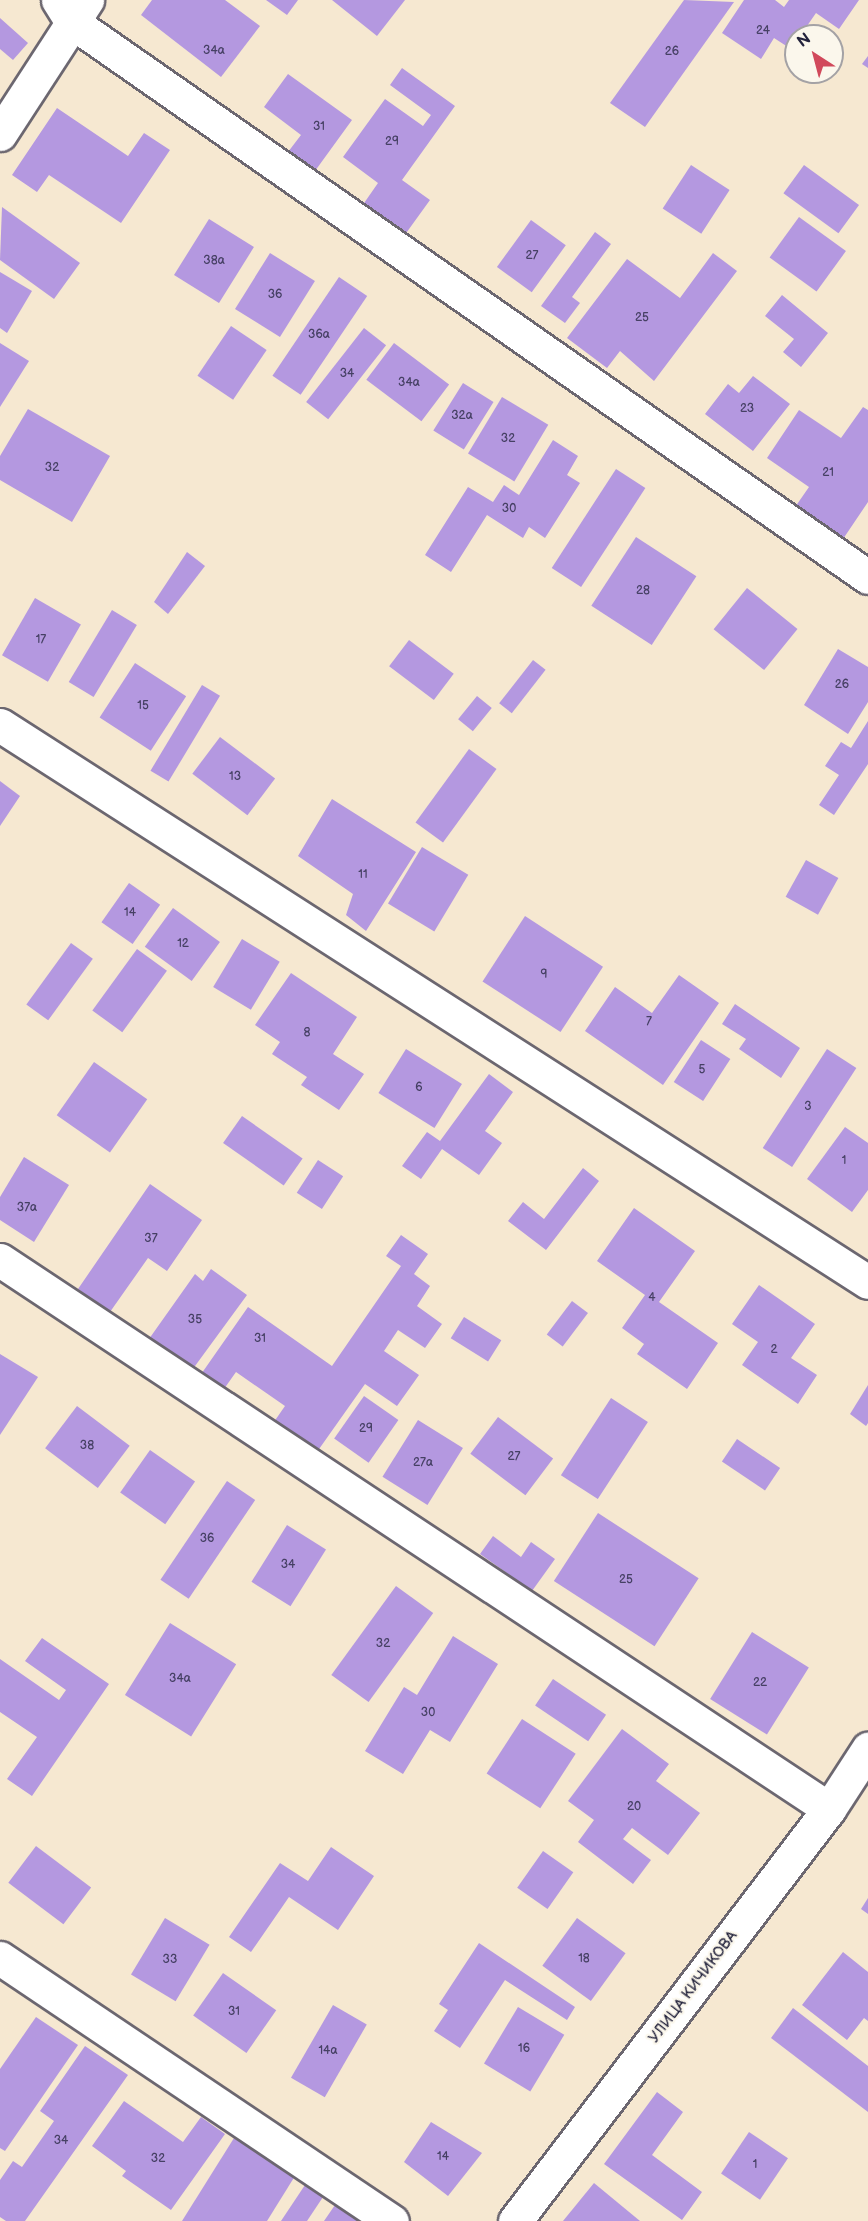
<!DOCTYPE html>
<meta charset="utf-8">
<style>
body{margin:0}
#map{position:relative;width:868px;height:2221px;overflow:hidden;background:#f6e8d1;font-family:"Balsamiq Sans",sans-serif}
div>[style]{position:absolute}
[style*='--x']{left:calc(var(--x)*1px);top:calc(var(--y)*1px);width:calc(var(--w)*1px);rotate:calc(var(--a)*1deg)}
.building>*{inset:0;background:#b498e0;transform-origin:0 0}
.roads{filter:drop-shadow(2px 0 #6c6770) drop-shadow(-2px 0 #6c6770) drop-shadow(0 2px #6c6770) drop-shadow(0 -2px #6c6770)}
.minor>*{height:33px;margin:-16.5px;padding:0 16.5px;transform-origin:16.5px;border-radius:16.5px;background:#fff}
span{translate:-50% -50%;white-space:nowrap;text-align:center;line-height:1.15;-webkit-text-stroke:4.5px #fbf7ec;paint-order:stroke}
.number-label{font-size:12px;color:#464064}
.number-label span{-webkit-text-stroke-width:0}
.street-label{font-size:15px;color:#22223b}
.north{position:absolute;left:784px;top:24px;width:60px;height:60px;box-sizing:border-box;background:#fbf7ec;border:2px solid #a4a2a5;border-radius:50%;rotate:324deg;font-size:16px;font-weight:700;line-height:24px;text-align:center;color:#22223b}
.north::after{content:'';display:block;margin:auto;width:21px;height:27px;background:#d1495b;clip-path:polygon(50% 0,100% 100%,50% 72%,0 100%)}
</style>
<div id="map">
<div class="building">
<i style="clip-path:polygon(152px 0,225px 0,260px 26px,221px 77px,141px 15px)"></i>
<i style="clip-path:polygon(266px 0,298px 0,287px 15px)"></i>
<i style="clip-path:polygon(332px 0,405px 0,377px 36px)"></i>
<i style="clip-path:polygon(684px 0,734px 2px,645px 127px,610px 103px)"></i>
<i style="clip-path:polygon(744px 0,775px 0,784px 7px,789px 0,859px 0,839px 29px,816px 13px,791px 49px,774px 38px,761px 59px,722px 33px)"></i>
<i style="clip-path:polygon(0 18px,28px 43px,13px 60px,0 49px)"></i>
<i style="clip-path:polygon(868px 56px,868px 68px,862px 64px)"></i>
<i style="clip-path:polygon(402px 68px,455px 106px,402px 180px,430px 200px,404px 236px,362px 206px,378px 183px,343px 157px,385px 99px,423px 126px,431px 115px,390px 85px)"></i>
<i style="clip-path:polygon(288px 74px,352px 120px,315px 171px,288px 152px,301px 135px,264px 107px)"></i>
<i style="clip-path:polygon(57px 108px,128px 156px,144px 133px,170px 150px,121px 223px,49px 175px,37px 192px,12px 175px)"></i>
<i style="left:691px;top:165px;width:46px;height:52px;rotate:33deg"></i>
<i style="left:804px;top:165px;width:68px;height:35px;rotate:36deg"></i>
<i style="clip-path:polygon(2px 207px,80px 263px,54px 299px,0 260px)"></i>
<i style="left:799px;top:217px;width:58px;height:50px;rotate:36deg"></i>
<i style="left:209px;top:219px;width:53px;height:66px;rotate:32deg"></i>
<i style="left:531px;top:220px;width:43px;height:58px;rotate:36deg"></i>
<i style="clip-path:polygon(595px 232px,611px 244px,572px 297px,580px 303px,565px 323px,541px 306px)"></i>
<i style="left:270px;top:253px;width:53px;height:66px;rotate:32deg"></i>
<i style="clip-path:polygon(713px 253px,737px 271px,654px 381px,620px 351px,607px 368px,567px 338px,627px 259px,680px 298px)"></i>
<i style="clip-path:polygon(0 272px,32px 291px,7px 333px,0 328px)"></i>
<i style="left:339px;top:277px;width:34px;height:119px;rotate:34deg"></i>
<i style="clip-path:polygon(782px 295px,828px 333px,801px 367px,783px 352px,794px 339px,765px 316px)"></i>
<i style="left:231px;top:326px;width:43px;height:60px;rotate:34deg"></i>
<i style="left:364px;top:328px;width:28px;height:94px;rotate:38deg"></i>
<i style="clip-path:polygon(0 343px,29px 361px,0 407px)"></i>
<i style="left:394px;top:343px;width:69px;height:46px;rotate:37deg"></i>
<i style="clip-path:polygon(753px 376px,790px 404px,753px 451px,705px 414px,728px 384px,739px 393px)"></i>
<i style="left:463px;top:383px;width:36px;height:56px;rotate:32deg"></i>
<i style="left:502px;top:397px;width:54px;height:66px;rotate:31deg"></i>
<i style="clip-path:polygon(863px 407px,868px 410px,868px 502px,841px 542px,793px 510px,809px 487px,767px 458px,799px 410px,841px 438px)"></i>
<i style="clip-path:polygon(28px 409px,110px 456px,72px 522px,0 480px,0 456px)"></i>
<i style="clip-path:polygon(553px 440px,578px 456px,567px 475px,580px 483px,545px 538px,529px 527px,523px 538px,487px 515px,451px 572px,425px 555px,468px 487px,493px 502px,504px 485px,519px 495px)"></i>
<i style="left:616px;top:469px;width:35px;height:118px;rotate:33deg"></i>
<i style="left:636px;top:537px;width:72px;height:82px;rotate:33deg"></i>
<i style="clip-path:polygon(187px 552px,205px 566px,168px 614px,154px 602px)"></i>
<i style="left:747px;top:588px;width:65px;height:53px;rotate:39deg"></i>
<i style="left:35px;top:598px;width:53px;height:66px;rotate:30deg"></i>
<i style="left:112px;top:610px;width:29px;height:84px;rotate:31deg"></i>
<i style="left:409px;top:640px;width:56px;height:33px;rotate:37deg"></i>
<i style="clip-path:polygon(838px 649px,868px 667px,868px 702px,848px 734px,804px 705px)"></i>
<i style="left:533px;top:660px;width:16px;height:55px;rotate:38deg"></i>
<i style="left:135px;top:663px;width:61px;height:65px;rotate:33deg"></i>
<i style="left:202px;top:685px;width:21px;height:100px;rotate:31deg"></i>
<i style="left:477px;top:696px;width:19px;height:30px;rotate:39deg"></i>
<i style="clip-path:polygon(868px 721px,868px 764px,834px 815px,819px 805px,839px 775px,825px 766px,841px 742px,851px 748px)"></i>
<i style="left:220px;top:737px;width:69px;height:46px;rotate:37deg"></i>
<i style="left:469px;top:749px;width:34px;height:91px;rotate:36deg"></i>
<i style="clip-path:polygon(0 781px,20px 796px,0 826px)"></i>
<i style="clip-path:polygon(332px 799px,416px 852px,366px 931px,346px 915px,353px 894px,298px 856px)"></i>
<i style="left:422px;top:847px;width:54px;height:66px;rotate:31deg"></i>
<i style="left:806px;top:860px;width:37px;height:42px;rotate:29deg"></i>
<i style="left:129px;top:883px;width:38px;height:48px;rotate:35deg"></i>
<i style="left:173px;top:908px;width:58px;height:48px;rotate:36deg"></i>
<i style="left:525px;top:916px;width:93px;height:78px;rotate:33deg"></i>
<i style="left:242px;top:939px;width:44px;height:56px;rotate:31deg"></i>
<i style="left:71px;top:943px;width:27px;height:76px;rotate:36deg"></i>
<i style="left:137px;top:949px;width:37px;height:76px;rotate:36deg"></i>
<i style="clip-path:polygon(291px 973px,357px 1017px,333px 1054px,364px 1074px,339px 1110px,301px 1085px,307px 1077px,272px 1054px,280px 1042px,255px 1025px)"></i>
<i style="clip-path:polygon(679px 975px,719px 1003px,663px 1085px,585px 1031px,615px 987px,652px 1013px)"></i>
<i style="clip-path:polygon(735px 1004px,800px 1048px,781px 1078px,739px 1049px,746px 1039px,722px 1024px)"></i>
<i style="left:701px;top:1040px;width:35px;height:50px;rotate:33deg"></i>
<i style="left:406px;top:1049px;width:66px;height:52px;rotate:32deg"></i>
<i style="left:827px;top:1049px;width:35px;height:118px;rotate:33deg"></i>
<i style="left:94px;top:1062px;width:65px;height:65px;rotate:35deg"></i>
<i style="clip-path:polygon(489px 1074px,513px 1092px,485px 1131px,502px 1143px,479px 1175px,442px 1149px,421px 1179px,402px 1166px,427px 1132px,440px 1141px)"></i>
<i style="left:242px;top:1116px;width:74px;height:33px;rotate:35deg"></i>
<i style="clip-path:polygon(845px 1127px,868px 1143px,868px 1190px,852px 1212px,807px 1179px)"></i>
<i style="clip-path:polygon(24px 1157px,69px 1185px,34px 1242px,0 1220px,0 1197px)"></i>
<i style="left:318px;top:1160px;width:30px;height:39px;rotate:33deg"></i>
<i style="clip-path:polygon(583px 1168px,599px 1181px,546px 1250px,508px 1221px,523px 1202px,544px 1219px)"></i>
<i style="clip-path:polygon(150px 1184px,202px 1220px,167px 1271px,148px 1258px,110px 1312px,78px 1289px)"></i>
<i style="clip-path:polygon(634px 1208px,695px 1251px,659px 1302px,718px 1343px,687px 1389px,637px 1354px,644px 1344px,622px 1328px,645px 1295px,597px 1261px)"></i>
<i style="clip-path:polygon(401px 1235px,428px 1254px,414px 1274px,430px 1286px,417px 1306px,442px 1324px,425px 1348px,398px 1330px,384px 1351px,419px 1375px,397px 1406px,365px 1384px,312px 1459px,269px 1429px,285px 1406px,236px 1372px,219px 1396px,197px 1380px,248px 1307px,332px 1366px,401px 1266px,386px 1256px)"></i>
<i style="clip-path:polygon(211px 1269px,247px 1295px,187px 1377px,144px 1346px,195px 1274px,203px 1281px)"></i>
<i style="clip-path:polygon(759px 1285px,815px 1324px,791px 1358px,817px 1375px,798px 1404px,742px 1365px,758px 1342px,732px 1324px)"></i>
<i style="left:572px;top:1301px;width:20px;height:42px;rotate:37deg"></i>
<i style="left:464px;top:1317px;width:44px;height:25px;rotate:32deg"></i>
<i style="clip-path:polygon(0 1354px,38px 1377px,0 1435px)"></i>
<i style="clip-path:polygon(868px 1385px,868px 1423px,866px 1426px,850px 1414px)"></i>
<i style="left:364px;top:1396px;width:42px;height:52px;rotate:35deg"></i>
<i style="left:611px;top:1398px;width:44px;height:92px;rotate:33deg"></i>
<i style="left:77px;top:1406px;width:66px;height:53px;rotate:37deg"></i>
<i style="left:498px;top:1417px;width:69px;height:46px;rotate:37deg"></i>
<i style="left:418px;top:1420px;width:53px;height:67px;rotate:32deg"></i>
<i style="left:737px;top:1439px;width:52px;height:27px;rotate:34deg"></i>
<i style="left:150px;top:1450px;width:55px;height:52px;rotate:35deg"></i>
<i style="left:227px;top:1481px;width:34px;height:119px;rotate:34deg"></i>
<i style="left:598px;top:1513px;width:120px;height:81px;rotate:33deg"></i>
<i style="left:287px;top:1525px;width:46px;height:67px;rotate:32deg"></i>
<i style="clip-path:polygon(493px 1536px,521px 1557px,531px 1542px,555px 1559px,532px 1591px,480px 1554px)"></i>
<i style="left:396px;top:1586px;width:46px;height:110px;rotate:36deg"></i>
<i style="left:170px;top:1623px;width:78px;height:85px;rotate:32deg"></i>
<i style="left:752px;top:1632px;width:67px;height:79px;rotate:32deg"></i>
<i style="clip-path:polygon(453px 1636px,498px 1664px,450px 1742px,430px 1730px,403px 1774px,365px 1751px,404px 1687px,417px 1695px)"></i>
<i style="clip-path:polygon(42px 1638px,109px 1684px,32px 1796px,7px 1779px,37px 1737px,0 1712px,0 1659px,59px 1700px,66px 1690px,25px 1661px)"></i>
<i style="left:553px;top:1679px;width:64px;height:32px;rotate:34deg"></i>
<i style="left:522px;top:1719px;width:64px;height:65px;rotate:33deg"></i>
<i style="clip-path:polygon(622px 1729px,669px 1764px,656px 1781px,700px 1813px,668px 1855px,632px 1828px,623px 1839px,651px 1860px,633px 1884px,578px 1842px,594px 1820px,568px 1801px)"></i>
<i style="left:36px;top:1846px;width:69px;height:46px;rotate:37deg"></i>
<i style="clip-path:polygon(331px 1847px,374px 1876px,338px 1930px,289px 1897px,251px 1952px,229px 1937px,280px 1863px,308px 1881px)"></i>
<i style="left:543px;top:1851px;width:37px;height:45px;rotate:35deg"></i>
<i style="clip-path:polygon(868px 1898px,868px 1914px,861px 1909px)"></i>
<i style="left:165px;top:1918px;width:52px;height:66px;rotate:31deg"></i>
<i style="left:577px;top:1918px;width:60px;height:59px;rotate:36deg"></i>
<i style="clip-path:polygon(479px 1943px,575px 2007px,567px 2020px,505px 1980px,460px 2048px,434px 2031px,448px 2010px,439px 2004px)"></i>
<i style="clip-path:polygon(843px 1952px,868px 1972px,868px 2021px,864px 2018px,847px 2040px,802px 2005px)"></i>
<i style="left:223px;top:1973px;width:65px;height:52px;rotate:35deg"></i>
<i style="left:333px;top:2005px;width:39px;height:84px;rotate:30deg"></i>
<i style="left:518px;top:2007px;width:54px;height:66px;rotate:31deg"></i>
<i style="clip-path:polygon(793px 2008px,868px 2066px,868px 2112px,771px 2038px)"></i>
<i style="clip-path:polygon(36px 2017px,78px 2045px,5px 2151px,0 2148px,0 2069px)"></i>
<i style="clip-path:polygon(85px 2046px,128px 2075px,25px 2221px,6px 2221px,0 2217px,0 2180px,13px 2161px,22px 2167px,54px 2121px,40px 2111px)"></i>
<i style="clip-path:polygon(657px 2092px,683px 2112px,652px 2155px,702px 2192px,682px 2220px,604px 2164px)"></i>
<i style="clip-path:polygon(124px 2101px,183px 2142px,201px 2117px,225px 2134px,171px 2210px,122px 2176px,126px 2171px,92px 2146px)"></i>
<i style="clip-path:polygon(431px 2122px,482px 2153px,448px 2196px,404px 2162px)"></i>
<i style="left:749px;top:2132px;width:47px;height:50px;rotate:34deg"></i>
<i style="clip-path:polygon(234px 2138px,295px 2176px,267px 2221px,182px 2221px)"></i>
<i style="clip-path:polygon(307px 2182px,325px 2194px,307px 2221px,281px 2221px)"></i>
<i style="clip-path:polygon(594px 2183px,640px 2221px,563px 2221px)"></i>
<i style="clip-path:polygon(335px 2205px,360px 2221px,324px 2221px)"></i>
</div>
<div class="roads">
<div class="minor">
<i style="--x:58;--y:0;--w:26;--a:58"></i>
<i style="--x:72;--y:22;--w:970;--a:34.89"></i>
<i style="--x:0;--y:134;--w:160;--a:-57"></i>
<i style="--x:0;--y:725;--w:1031;--a:32.69"></i>
<i style="--x:0;--y:1260;--w:994;--a:33.51"></i>
<i style="--x:0;--y:1958;--w:472;--a:33.9"></i>
<i style="--x:515;--y:2221;--w:518;--a:-52.69"></i>
<i style="--x:829;--y:1809;--w:72;--a:-57"></i>
</div>
</div>
<div class="number-label">
<span style="left:763px;top:31px">24</span>
<span style="left:214px;top:51px">34а</span>
<span style="left:672px;top:52px">26</span>
<span style="left:319px;top:127px">31</span>
<span style="left:392px;top:142px">29</span>
<span style="left:532px;top:256px">27</span>
<span style="left:214px;top:261px">38а</span>
<span style="left:275px;top:295px">36</span>
<span style="left:642px;top:318px">25</span>
<span style="left:319px;top:335px">36а</span>
<span style="left:347px;top:374px">34</span>
<span style="left:409px;top:383px">34а</span>
<span style="left:747px;top:409px">23</span>
<span style="left:462px;top:416px">32а</span>
<span style="left:508px;top:439px">32</span>
<span style="left:52px;top:468px">32</span>
<span style="left:828px;top:473px">21</span>
<span style="left:509px;top:509px">30</span>
<span style="left:643px;top:591px">28</span>
<span style="left:41px;top:640px">17</span>
<span style="left:842px;top:685px">26</span>
<span style="left:143px;top:706px">15</span>
<span style="left:235px;top:777px">13</span>
<span style="left:363px;top:875px">11</span>
<span style="left:130px;top:913px">14</span>
<span style="left:183px;top:944px">12</span>
<span style="left:544px;top:975px">9</span>
<span style="left:649px;top:1022px">7</span>
<span style="left:307px;top:1033px">8</span>
<span style="left:702px;top:1070px">5</span>
<span style="left:419px;top:1088px">6</span>
<span style="left:808px;top:1107px">3</span>
<span style="left:844px;top:1161px">1</span>
<span style="left:27px;top:1208px">37а</span>
<span style="left:151px;top:1239px">37</span>
<span style="left:652px;top:1298px">4</span>
<span style="left:195px;top:1320px">35</span>
<span style="left:260px;top:1339px">31</span>
<span style="left:774px;top:1350px">2</span>
<span style="left:366px;top:1429px">29</span>
<span style="left:87px;top:1446px">38</span>
<span style="left:514px;top:1457px">27</span>
<span style="left:423px;top:1463px">27а</span>
<span style="left:207px;top:1539px">36</span>
<span style="left:288px;top:1565px">34</span>
<span style="left:626px;top:1580px">25</span>
<span style="left:383px;top:1644px">32</span>
<span style="left:180px;top:1679px">34а</span>
<span style="left:760px;top:1683px">22</span>
<span style="left:428px;top:1713px">30</span>
<span style="left:634px;top:1807px">20</span>
<span style="left:584px;top:1959px">18</span>
<span style="left:170px;top:1960px">33</span>
<span style="left:234px;top:2012px">31</span>
<span style="left:524px;top:2049px">16</span>
<span style="left:328px;top:2051px">14а</span>
<span style="left:61px;top:2141px">34</span>
<span style="left:443px;top:2157px">14</span>
<span style="left:158px;top:2159px">32</span>
<span style="left:755px;top:2165px">1</span>
</div>
<div class="street-label">
<span style="left:693px;top:1987px;rotate:-53deg">УЛИЦА КИЧИКОВА</span>
</div>
<div class="north">N</div>
</div>
